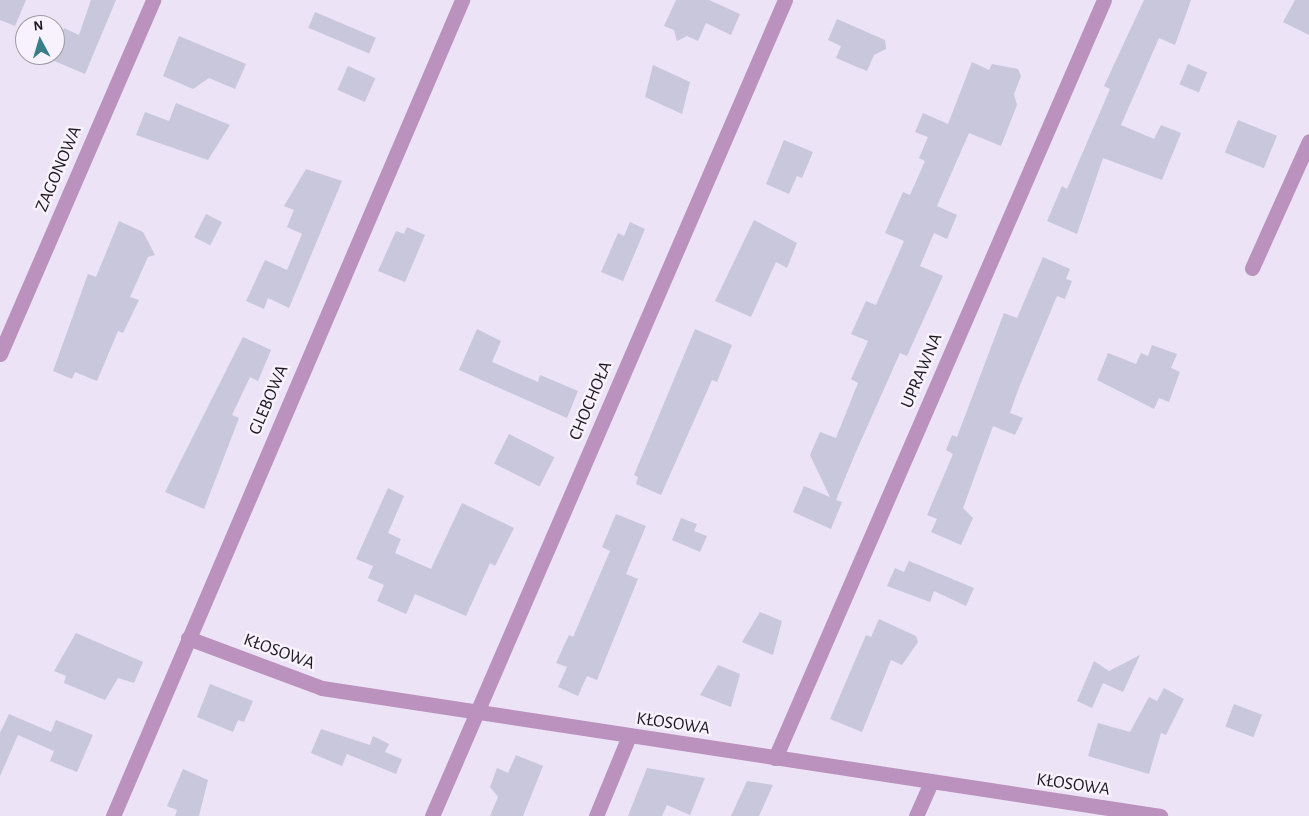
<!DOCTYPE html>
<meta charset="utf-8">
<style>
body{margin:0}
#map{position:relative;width:1309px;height:816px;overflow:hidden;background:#ece3f6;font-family:"Alegreya Sans",sans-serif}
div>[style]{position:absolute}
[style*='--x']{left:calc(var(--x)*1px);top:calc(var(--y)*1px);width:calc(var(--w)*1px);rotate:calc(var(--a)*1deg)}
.building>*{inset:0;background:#c8c7db;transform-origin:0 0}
.minor>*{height:15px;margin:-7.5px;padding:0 7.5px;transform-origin:7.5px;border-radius:7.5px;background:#bb91bd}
span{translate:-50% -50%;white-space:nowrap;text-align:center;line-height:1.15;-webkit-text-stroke:5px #f7f2fd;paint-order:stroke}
.street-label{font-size:18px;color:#1c1920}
.north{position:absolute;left:15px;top:15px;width:50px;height:50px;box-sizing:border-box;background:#f7f2fd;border:1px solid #9f9ba5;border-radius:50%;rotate:354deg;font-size:14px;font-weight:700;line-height:20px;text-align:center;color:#1c1920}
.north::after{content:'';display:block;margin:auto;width:18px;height:22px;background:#387d8a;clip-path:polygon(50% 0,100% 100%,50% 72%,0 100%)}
</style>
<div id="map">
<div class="building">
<i style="clip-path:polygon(0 0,26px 0,15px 26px,0 20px)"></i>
<i style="clip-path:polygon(91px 0,116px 0,85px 74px,52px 60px,64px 28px,79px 35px)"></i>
<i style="clip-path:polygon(676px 0,709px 0,740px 14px,731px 35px,706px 23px,698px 41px,687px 36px,677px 41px,674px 30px,664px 26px)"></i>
<i style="clip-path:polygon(1144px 0,1191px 0,1175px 45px,1159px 38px,1121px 125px,1154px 139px,1161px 125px,1181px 133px,1162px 180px,1103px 158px,1077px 234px,1047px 221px,1062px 186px,1067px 189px,1110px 89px,1104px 86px)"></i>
<i style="clip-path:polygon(1295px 0,1309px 0,1309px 35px,1283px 22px)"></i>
<i style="left:315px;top:12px;width:66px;height:17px;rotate:23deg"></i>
<i style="clip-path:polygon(837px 19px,885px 40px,886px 49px,874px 55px,867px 71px,836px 58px,841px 46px,828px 40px)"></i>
<i style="clip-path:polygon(179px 36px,246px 64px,235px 89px,209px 78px,193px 89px,163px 76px)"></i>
<i style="clip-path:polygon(972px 62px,989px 70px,992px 64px,1018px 69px,1021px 76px,1014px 94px,1017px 105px,1001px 146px,969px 133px,937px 206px,957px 215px,947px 239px,934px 233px,920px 266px,943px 276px,907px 356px,900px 353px,855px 454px,836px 500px,842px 502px,831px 529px,793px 512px,804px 486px,830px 497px,810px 455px,820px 432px,836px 438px,858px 383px,851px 379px,868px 341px,851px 334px,866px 301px,876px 305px,904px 241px,885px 233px,903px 192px,910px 195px,925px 161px,919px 158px,928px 137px,915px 132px,923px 113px,948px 124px)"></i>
<i style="left:1188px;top:64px;width:21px;height:22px;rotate:23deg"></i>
<i style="clip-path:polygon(653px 65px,690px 82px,682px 114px,645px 97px)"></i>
<i style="left:348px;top:66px;width:30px;height:26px;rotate:24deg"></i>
<i style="clip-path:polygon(176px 103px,230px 125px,208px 160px,136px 135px,145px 112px,169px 121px)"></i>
<i style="left:1238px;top:120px;width:42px;height:35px;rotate:22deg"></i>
<i style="clip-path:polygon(784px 140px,813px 152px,802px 178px,797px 176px,789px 194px,766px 184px)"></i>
<i style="clip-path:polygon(306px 169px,342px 181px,289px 308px,268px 298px,264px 309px,246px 301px,265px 260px,287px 270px,302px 234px,287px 227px,294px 210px,284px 206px)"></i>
<i style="left:206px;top:214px;width:18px;height:26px;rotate:27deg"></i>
<i style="clip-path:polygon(754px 220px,797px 243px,787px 268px,776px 262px,751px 317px,715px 301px)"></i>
<i style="clip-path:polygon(119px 221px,143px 232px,155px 255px,148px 257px,130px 297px,139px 300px,123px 333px,118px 331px,97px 381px,75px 372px,72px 379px,53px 371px,88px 274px,96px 277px)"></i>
<i style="clip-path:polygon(630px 222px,645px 229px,623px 281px,601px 272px,618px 233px,624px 236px)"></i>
<i style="clip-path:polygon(407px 227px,425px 235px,405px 282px,378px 271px,396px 231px,404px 234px)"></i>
<i style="clip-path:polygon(1043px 257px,1070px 269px,1066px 279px,1072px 281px,1065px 299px,1057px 296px,1018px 390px,1010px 413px,1023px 418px,1015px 435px,993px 426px,963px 508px,973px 518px,961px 545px,931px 532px,937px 519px,927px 515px,953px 454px,946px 450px,952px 435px,957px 437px,1004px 313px,1017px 318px)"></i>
<i style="clip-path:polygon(477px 329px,501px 341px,492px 362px,538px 382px,540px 375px,578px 391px,567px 418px,459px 370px)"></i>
<i style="clip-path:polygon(695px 329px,732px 345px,717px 382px,712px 380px,661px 495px,636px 484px,638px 477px,634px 475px)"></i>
<i style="clip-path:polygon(243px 337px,271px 350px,258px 381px,250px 377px,232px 415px,239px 418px,204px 509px,165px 492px)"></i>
<i style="clip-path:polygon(1152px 345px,1177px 354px,1171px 368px,1180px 372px,1169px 402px,1159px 398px,1154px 409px,1097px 380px,1108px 353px,1136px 364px,1141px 353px,1148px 356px)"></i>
<i style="left:509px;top:434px;width:51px;height:33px;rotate:27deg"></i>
<i style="clip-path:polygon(388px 488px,404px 496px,388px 533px,401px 539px,395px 553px,431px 569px,462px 503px,514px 528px,495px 566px,490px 563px,466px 616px,415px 594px,406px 614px,377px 601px,384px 585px,368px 578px,373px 566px,356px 559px)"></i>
<i style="clip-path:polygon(616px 514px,646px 526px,626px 574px,638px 579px,597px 680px,587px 676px,578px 696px,558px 687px,567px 667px,556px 663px,569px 635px,573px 637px,610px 551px,602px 547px)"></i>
<i style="clip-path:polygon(681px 518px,697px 524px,694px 531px,707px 536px,700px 552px,672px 540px)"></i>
<i style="clip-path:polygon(909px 561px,974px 588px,966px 606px,934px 591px,930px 602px,887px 586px,895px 568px,904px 572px)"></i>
<i style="clip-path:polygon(760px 612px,782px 621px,773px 655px,742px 642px)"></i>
<i style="clip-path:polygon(879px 619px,916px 636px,918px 642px,902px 665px,891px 660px,862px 732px,830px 719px,866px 635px,871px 637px)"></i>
<i style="clip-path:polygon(76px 633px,143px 662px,134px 683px,118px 678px,105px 700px,64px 683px,66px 676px,54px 671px)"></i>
<i style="clip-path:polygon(1140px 655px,1123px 692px,1103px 683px,1092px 708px,1077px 701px,1094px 661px,1109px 671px)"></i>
<i style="clip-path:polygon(718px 665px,740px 674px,731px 707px,700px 695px)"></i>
<i style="clip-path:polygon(210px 684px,253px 701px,244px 722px,238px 720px,233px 732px,197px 717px)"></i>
<i style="clip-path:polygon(1164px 688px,1184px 699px,1166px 735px,1161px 733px,1149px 774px,1088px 756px,1098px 723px,1130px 732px,1149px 697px,1157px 701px)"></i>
<i style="left:1234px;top:704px;width:30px;height:24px;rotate:21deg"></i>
<i style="clip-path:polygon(9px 714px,51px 732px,56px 720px,93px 735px,77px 772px,50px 761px,54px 751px,18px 735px,0 776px,0 733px)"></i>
<i style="clip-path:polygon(321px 729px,370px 745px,373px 736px,389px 744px,385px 752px,402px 759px,396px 774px,347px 754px,342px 766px,311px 753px)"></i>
<i style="clip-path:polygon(516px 755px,543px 766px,523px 816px,490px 816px,498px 797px,490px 787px,497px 768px,508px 773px)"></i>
<i style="clip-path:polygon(647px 768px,705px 778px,690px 815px,667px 805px,662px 816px,628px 816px)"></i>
<i style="clip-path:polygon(183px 769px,208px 780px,199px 816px,175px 816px,177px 810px,167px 806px)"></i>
<i style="clip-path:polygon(747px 781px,773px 785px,759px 816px,731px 816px)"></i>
</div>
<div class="minor">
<i style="--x:1252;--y:268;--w:139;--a:-65.8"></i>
<i style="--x:0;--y:354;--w:386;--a:-66.6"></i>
<i style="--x:188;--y:638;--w:143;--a:20.5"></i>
<i style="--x:322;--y:688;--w:848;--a:8.68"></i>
<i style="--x:775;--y:758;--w:826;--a:-66.54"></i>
<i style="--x:113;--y:816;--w:888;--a:-66.84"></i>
<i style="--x:432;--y:816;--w:889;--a:-66.61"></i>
<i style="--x:596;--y:816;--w:87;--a:-67.6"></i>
<i style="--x:916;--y:816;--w:35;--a:-66"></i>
</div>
<div class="street-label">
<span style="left:59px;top:169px;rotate:-67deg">ZAGONOWA</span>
<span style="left:922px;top:371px;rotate:-67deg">UPRAWNA</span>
<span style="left:269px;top:400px;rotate:-67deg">GLEBOWA</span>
<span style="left:591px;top:401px;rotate:-67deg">CHOCHOŁA</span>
<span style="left:279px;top:652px;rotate:20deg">KŁOSOWA</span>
<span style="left:673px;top:724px;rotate:8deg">KŁOSOWA</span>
<span style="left:1073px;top:785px;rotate:8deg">KŁOSOWA</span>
</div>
<div class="north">N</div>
</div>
